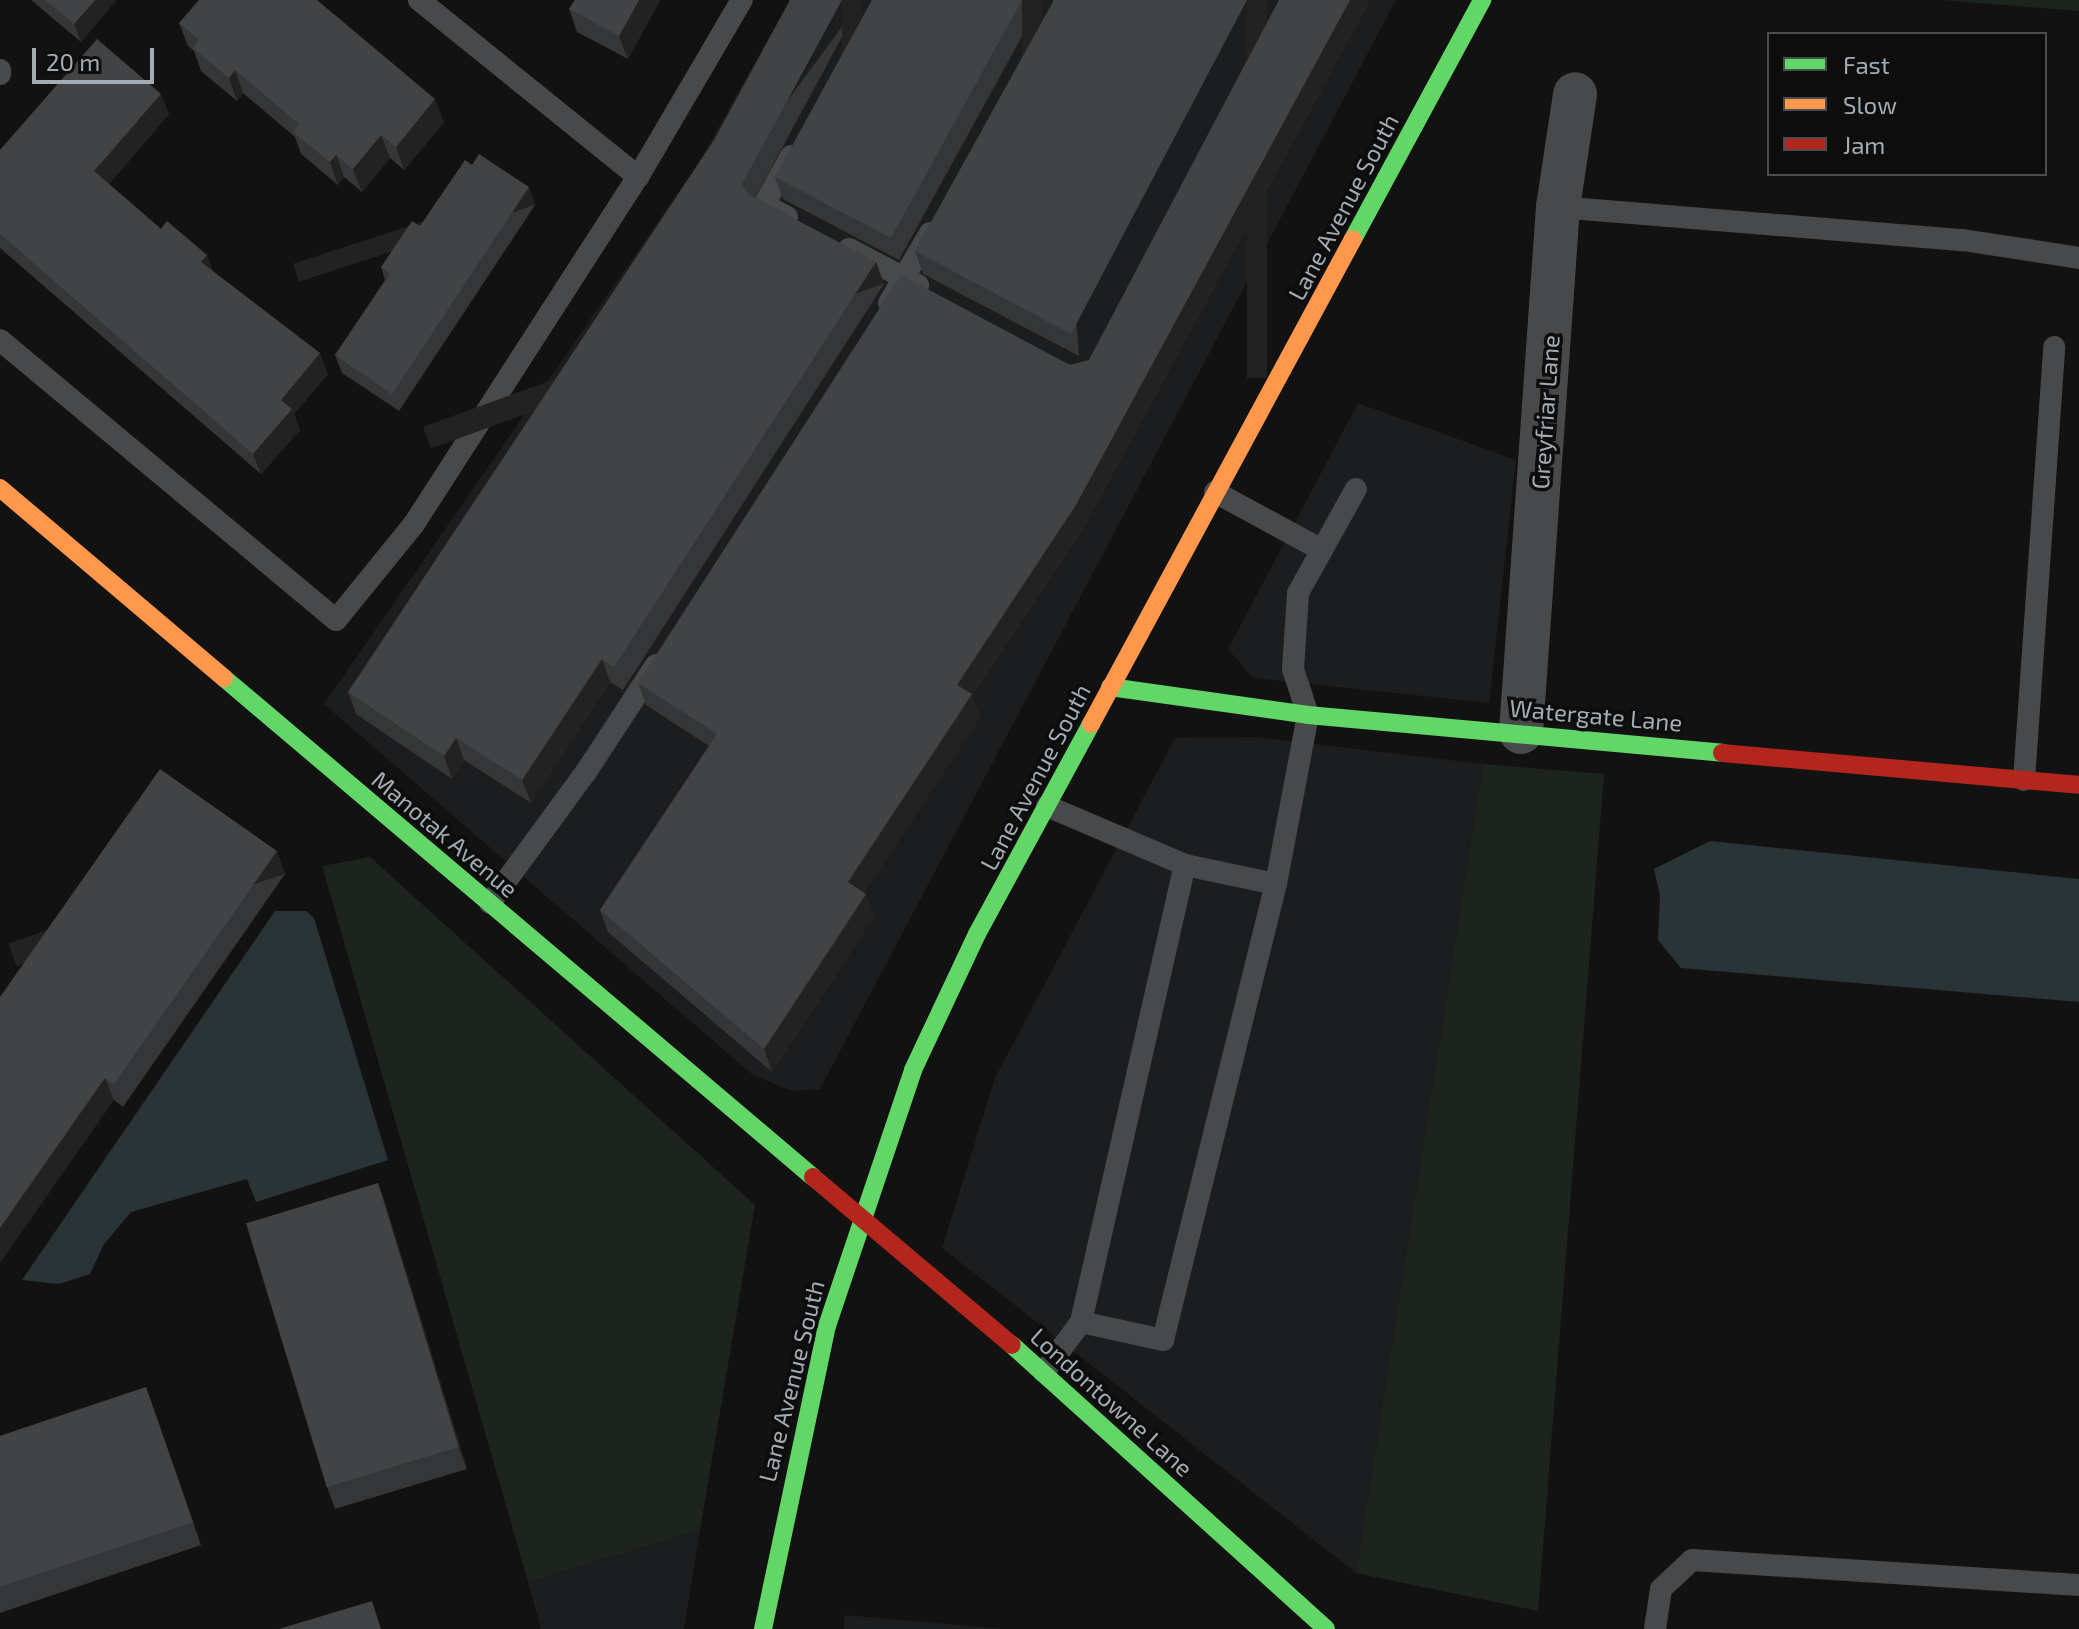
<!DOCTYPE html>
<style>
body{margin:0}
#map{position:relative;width:2079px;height:1629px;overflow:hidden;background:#121213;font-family:"Exo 2",sans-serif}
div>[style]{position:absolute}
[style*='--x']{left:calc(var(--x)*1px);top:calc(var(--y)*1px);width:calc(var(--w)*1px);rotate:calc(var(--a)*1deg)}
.built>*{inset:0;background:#1c1d1e}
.green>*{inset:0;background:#1d231d}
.water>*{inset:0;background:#2a3437}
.lane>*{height:22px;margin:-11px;padding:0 11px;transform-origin:11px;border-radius:11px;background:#47494b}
.street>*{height:44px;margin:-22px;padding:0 22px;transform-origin:22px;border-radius:22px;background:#47494b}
.fast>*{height:18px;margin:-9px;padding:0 9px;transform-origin:9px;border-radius:9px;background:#63d668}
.slow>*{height:18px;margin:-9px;padding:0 9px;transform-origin:9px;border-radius:9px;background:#ff974d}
.jam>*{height:18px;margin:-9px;padding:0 9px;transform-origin:9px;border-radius:9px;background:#b3261e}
.wall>*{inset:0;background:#353637}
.shaded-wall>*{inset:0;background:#222223;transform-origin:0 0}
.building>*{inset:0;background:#414345;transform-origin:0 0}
span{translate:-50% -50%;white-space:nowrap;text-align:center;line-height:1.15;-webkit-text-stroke:7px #0d0d0e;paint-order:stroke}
.street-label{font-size:24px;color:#a4acb3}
.legend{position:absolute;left:1767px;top:32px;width:280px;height:144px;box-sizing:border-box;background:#0d0d0e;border:2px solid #494d50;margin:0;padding:10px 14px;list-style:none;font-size:24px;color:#a4acb3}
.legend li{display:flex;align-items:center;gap:16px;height:40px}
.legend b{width:40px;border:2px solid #494d50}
.scale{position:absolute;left:32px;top:48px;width:122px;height:36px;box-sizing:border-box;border:4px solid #a4acb3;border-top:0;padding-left:10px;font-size:24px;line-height:28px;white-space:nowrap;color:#a4acb3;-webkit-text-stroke:6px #0d0d0e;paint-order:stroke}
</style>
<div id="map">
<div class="built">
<i style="clip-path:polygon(790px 0,1396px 0,820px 1089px,793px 1091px,754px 1076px,324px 704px,698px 164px)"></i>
<i style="clip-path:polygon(1358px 403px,1516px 460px,1489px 703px,1253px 678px,1228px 649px)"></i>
<i style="clip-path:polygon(1256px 737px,1483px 764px,1356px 1573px,942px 1248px,995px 1078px,1175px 738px)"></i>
<i style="clip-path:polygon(700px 1530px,684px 1629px,541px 1629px,528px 1582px)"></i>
<i style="clip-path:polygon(845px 1615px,1003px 1629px,844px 1629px)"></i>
</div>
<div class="green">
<i style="clip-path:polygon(1942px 0,2079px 0,2079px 11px)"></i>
<i style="clip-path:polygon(1483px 764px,1604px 774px,1538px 1611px,1356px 1573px)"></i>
<i style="clip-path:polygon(370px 857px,755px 1205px,700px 1530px,528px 1582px,322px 866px)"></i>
</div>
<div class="water">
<i style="clip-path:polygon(1710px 841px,2079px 879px,2079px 1002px,1681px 968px,1658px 940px,1660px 895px,1654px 869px)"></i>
<i style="clip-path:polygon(275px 911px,306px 911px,314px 918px,388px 1160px,256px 1202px,247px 1179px,131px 1212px,104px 1244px,90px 1274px,59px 1284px,22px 1280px)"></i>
</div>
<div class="lane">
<i style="--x:419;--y:0;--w:282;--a:38.9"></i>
<i style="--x:0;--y:70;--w:4;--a:90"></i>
<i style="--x:1558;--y:207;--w:406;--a:4.7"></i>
<i style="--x:1963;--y:240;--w:117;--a:8.8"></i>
<i style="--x:787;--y:217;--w:26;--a:-152"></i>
<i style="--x:764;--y:205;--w:56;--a:-61.1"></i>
<i style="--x:849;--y:249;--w:78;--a:27.6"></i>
<i style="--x:889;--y:303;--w:81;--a:-59.6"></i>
<i style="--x:0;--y:340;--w:437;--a:39.8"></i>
<i style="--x:336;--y:620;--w:124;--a:-50.9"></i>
<i style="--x:414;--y:524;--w:413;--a:-57.2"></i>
<i style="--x:638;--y:177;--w:205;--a:-59.6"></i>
<i style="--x:1215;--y:492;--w:122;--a:28.5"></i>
<i style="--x:2024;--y:780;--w:434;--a:-86"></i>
<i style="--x:1047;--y:806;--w:150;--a:23.1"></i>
<i style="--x:1185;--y:865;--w:93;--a:11.8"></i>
<i style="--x:490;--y:903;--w:162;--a:-53.8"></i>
<i style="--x:586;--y:772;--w:128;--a:-56.8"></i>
<i style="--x:1081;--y:1322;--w:84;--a:12.4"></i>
<i style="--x:1163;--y:1340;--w:470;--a:-76.1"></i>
<i style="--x:1276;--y:884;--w:172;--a:-79.3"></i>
<i style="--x:1308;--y:715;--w:48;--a:-108.1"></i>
<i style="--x:1293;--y:669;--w:76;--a:-86.2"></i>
<i style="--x:1298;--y:593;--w:119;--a:-60.9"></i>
<i style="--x:1044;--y:1372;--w:62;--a:-53.5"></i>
<i style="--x:1081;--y:1322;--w:469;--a:-77.2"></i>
<i style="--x:1655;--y:1629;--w:40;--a:-81.5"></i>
<i style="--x:1661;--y:1589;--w:42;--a:-43.1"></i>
<i style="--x:1692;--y:1560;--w:388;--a:3.7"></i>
</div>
<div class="street">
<i style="--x:1521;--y:732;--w:526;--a:-85.97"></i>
<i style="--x:1558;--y:207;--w:114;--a:-81.4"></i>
</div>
<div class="fast">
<i style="--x:1353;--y:239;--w:272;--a:-61.6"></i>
<i style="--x:224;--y:678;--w:772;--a:40.27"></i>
<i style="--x:1110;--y:687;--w:200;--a:8"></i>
<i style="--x:1308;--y:715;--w:416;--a:5.2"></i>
<i style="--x:1012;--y:1345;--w:423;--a:42.1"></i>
<i style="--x:763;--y:1629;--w:310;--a:-78.1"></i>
<i style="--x:827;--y:1326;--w:270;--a:-71.4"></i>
<i style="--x:913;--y:1070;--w:150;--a:-64.8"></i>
<i style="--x:977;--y:934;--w:239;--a:-61.5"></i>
</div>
<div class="slow">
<i style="--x:0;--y:488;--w:294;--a:40.3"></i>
<i style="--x:1091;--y:724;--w:551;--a:-61.62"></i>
</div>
<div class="jam">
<i style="--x:1722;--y:753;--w:358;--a:5.1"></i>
<i style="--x:813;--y:1177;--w:260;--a:40.2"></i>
</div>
<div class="wall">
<i style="clip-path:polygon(31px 0,116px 0,81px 42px)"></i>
<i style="clip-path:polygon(575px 0,660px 0,628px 59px,577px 32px,569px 9px)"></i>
<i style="clip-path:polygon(862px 0,755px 198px,876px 262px,884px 284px,623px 690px,610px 682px,531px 803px,464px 760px,452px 779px,356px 714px,348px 692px)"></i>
<i style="clip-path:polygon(872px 0,1042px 0,899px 260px,783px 199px,775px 177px)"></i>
<i style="clip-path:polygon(1054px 0,1079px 356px,923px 274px,915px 251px)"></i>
<i style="clip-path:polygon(1279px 0,1370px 0,1084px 527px,972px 696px,980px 717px,864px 892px,874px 916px,772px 1072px,608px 932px,600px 910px,709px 746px,646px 705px,638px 683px,1070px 365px,1089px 360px)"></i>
<i style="clip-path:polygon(179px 23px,444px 122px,404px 170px,390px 158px,362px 192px,344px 177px,338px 185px,301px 154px,295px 137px,243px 93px,237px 101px,201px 71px,194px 51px,188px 46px)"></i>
<i style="clip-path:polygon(169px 114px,109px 184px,161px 229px,207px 255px,213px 272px,328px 374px,294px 414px,300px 430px,261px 474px,0 248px,0 150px)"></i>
<i style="clip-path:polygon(472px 165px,529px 187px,535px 205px,399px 411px,342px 373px,335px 355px,385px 280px,381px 267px,420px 226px)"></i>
<i style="clip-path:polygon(277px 851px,285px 874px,123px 1107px,114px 1100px,0 997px)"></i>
<i style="clip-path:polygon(378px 1183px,386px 1206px,467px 1469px,335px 1509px,327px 1487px)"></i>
<i style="clip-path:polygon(146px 1387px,201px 1545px,0 1613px,0 1436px)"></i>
</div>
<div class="shaded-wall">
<i style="clip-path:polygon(95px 0,116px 0,81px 42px,74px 24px)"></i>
<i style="clip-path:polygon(639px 0,660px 0,628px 59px,619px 36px)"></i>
<i style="left:842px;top:0;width:20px;height:209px"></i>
<i style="left:1022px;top:0;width:20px;height:272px"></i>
<i style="left:1247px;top:0;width:20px;height:378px"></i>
<i style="clip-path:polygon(1350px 0,1370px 0,1084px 527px,972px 696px,980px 717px,856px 904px,848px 882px,957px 685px)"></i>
<i style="clip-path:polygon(235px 70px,243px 93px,237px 101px,229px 78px)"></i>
<i style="clip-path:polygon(161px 94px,169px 114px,102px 192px,94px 171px)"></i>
<i style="clip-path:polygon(435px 99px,444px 122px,404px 170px,396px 147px)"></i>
<i style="clip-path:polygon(381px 135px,390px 158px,362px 192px,353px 169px)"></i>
<i style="clip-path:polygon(336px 155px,344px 177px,338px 185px,330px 162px)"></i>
<i style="left:529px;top:187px;width:19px;height:248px;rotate:72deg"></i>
<i style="clip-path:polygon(207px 255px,215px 276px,201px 262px)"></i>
<i style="left:876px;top:262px;width:23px;height:482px;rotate:70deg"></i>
<i style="clip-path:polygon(320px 353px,328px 374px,294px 414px,300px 430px,261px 474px,253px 454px,281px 400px)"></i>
<i style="clip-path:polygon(602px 659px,610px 682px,531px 803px,522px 780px)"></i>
<i style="clip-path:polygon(456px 738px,464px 760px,452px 779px,444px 756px)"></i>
<i style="left:277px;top:851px;width:24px;height:284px;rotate:71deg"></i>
<i style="clip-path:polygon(866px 894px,874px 916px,772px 1072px,764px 1049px)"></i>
<i style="clip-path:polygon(105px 1078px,114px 1100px,0 1263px,0 1228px)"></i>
<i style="clip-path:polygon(378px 1183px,386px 1206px,467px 1469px,458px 1447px)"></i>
</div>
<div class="building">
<i style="clip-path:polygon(45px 0,95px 0,74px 24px)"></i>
<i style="clip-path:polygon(199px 0,317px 0,435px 99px,396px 147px,381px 135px,353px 169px,336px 155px,330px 162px,293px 132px,299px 124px,235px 70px,229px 78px,193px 48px,199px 40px,179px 23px)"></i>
<i style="clip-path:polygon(575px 0,639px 0,619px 36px,569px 9px)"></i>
<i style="clip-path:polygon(790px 0,842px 0,742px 184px,749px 195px,876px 262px,614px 667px,602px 659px,522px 780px,456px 738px,444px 756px,348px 692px,714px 140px)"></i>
<i style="clip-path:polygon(872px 0,1022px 0,891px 238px,775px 177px)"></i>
<i style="clip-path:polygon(1054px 0,1247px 0,1071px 334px,915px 251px)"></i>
<i style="clip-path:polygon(1279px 0,1350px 0,1076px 505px,957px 685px,972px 694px,848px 882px,866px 894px,764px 1049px,600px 910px,717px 734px,638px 683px,901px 275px,1070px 365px,1089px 360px)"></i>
<i style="clip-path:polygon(97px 39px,161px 94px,94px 171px,161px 229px,167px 221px,207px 255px,201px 262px,320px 353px,281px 400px,292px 409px,253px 454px,0 234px,0 150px)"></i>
<i style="clip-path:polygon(479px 154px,529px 187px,392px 394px,335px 355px,390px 274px,381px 267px,412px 221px,420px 226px,465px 160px,472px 165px)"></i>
<i style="clip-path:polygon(160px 769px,277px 851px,114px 1084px,105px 1078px,0 1228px,0 997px)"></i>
<i style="left:378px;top:1183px;width:276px;height:138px;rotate:73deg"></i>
<i style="clip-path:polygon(146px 1387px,193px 1522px,0 1587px,0 1436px)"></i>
<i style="clip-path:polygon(372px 1601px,381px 1629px,279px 1629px)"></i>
</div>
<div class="street-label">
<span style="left:1343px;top:207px;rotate:-62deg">Lane Avenue South</span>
<span style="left:1545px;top:412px;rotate:-86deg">Greyfriar Lane</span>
<span style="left:1596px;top:715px;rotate:5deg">Watergate Lane</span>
<span style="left:1035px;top:777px;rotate:-62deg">Lane Avenue South</span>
<span style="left:445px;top:834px;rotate:40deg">Manotak Avenue</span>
<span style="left:791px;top:1381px;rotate:-76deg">Lane Avenue South</span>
<span style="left:1112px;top:1402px;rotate:42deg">Londontowne Lane</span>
</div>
<ul class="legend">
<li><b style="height:10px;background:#63d668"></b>Fast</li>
<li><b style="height:10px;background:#ff974d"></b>Slow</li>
<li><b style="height:10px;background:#b3261e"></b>Jam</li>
</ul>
<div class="scale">20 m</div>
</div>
